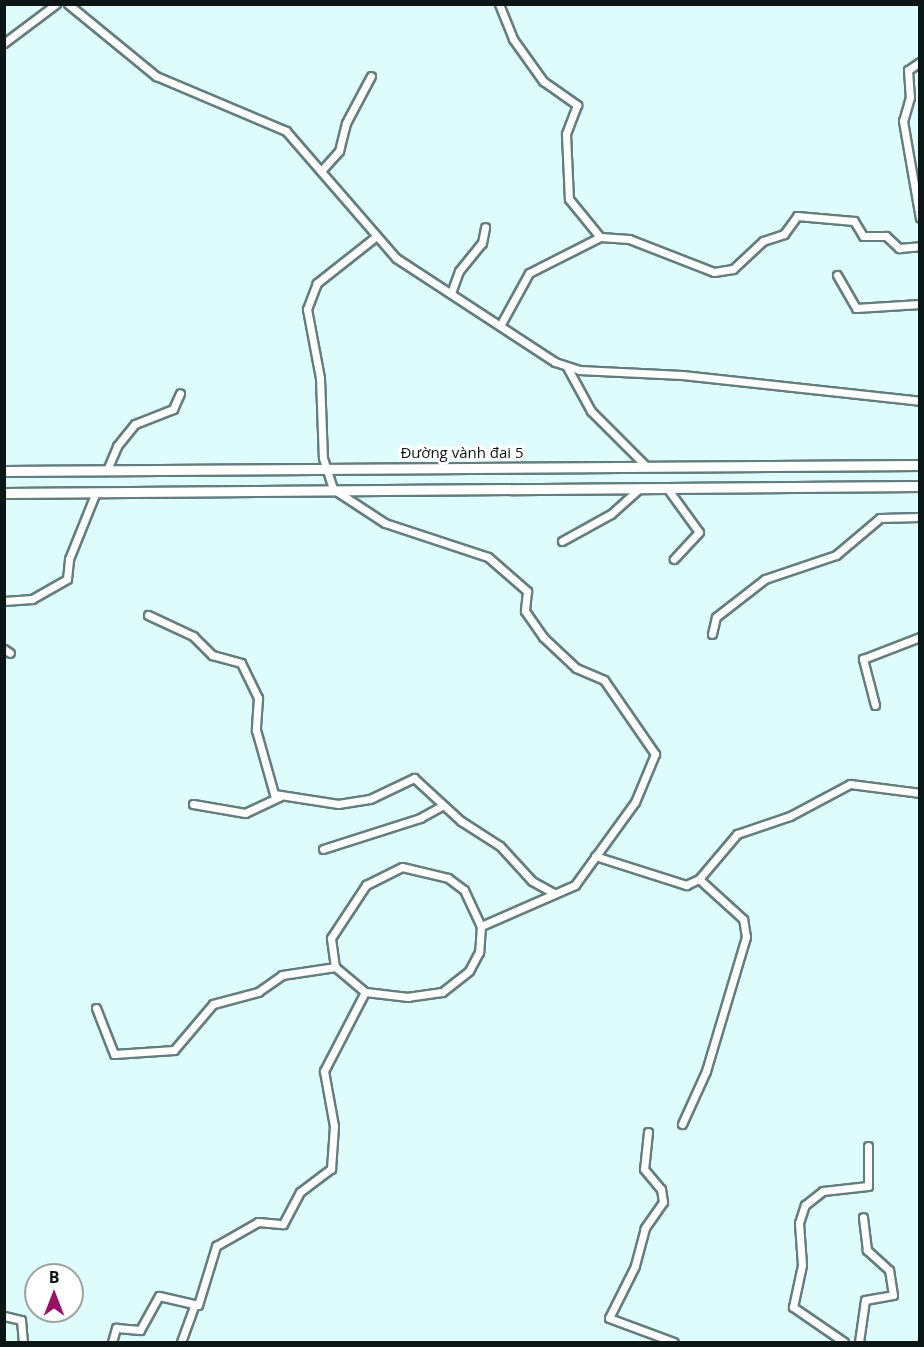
<!DOCTYPE html>
<meta charset="utf-8">
<style>
body{margin:0}
#map{position:relative;width:924px;height:1347px;overflow:hidden;background:#dffcfd;font-family:"Open Sans",sans-serif}
div>[style]{position:absolute}
[style*='--x']{left:calc(var(--x)*1px);top:calc(var(--y)*1px);width:calc(var(--w)*1px);rotate:calc(var(--a)*1deg)}
.roads{filter:drop-shadow(2px 0 #647d7e) drop-shadow(-2px 0 #647d7e) drop-shadow(0 2px #647d7e) drop-shadow(0 -2px #647d7e)}
.street>*{height:7px;margin:-3.5px;padding:0 3.5px;transform-origin:3.5px;border-radius:3.5px;background:#fff}
.secondary>*{height:9px;margin:-4.5px;padding:0 4.5px;transform-origin:4.5px;border-radius:4.5px;background:#fff}
span{translate:-50% -50%;white-space:nowrap;text-align:center;line-height:1.15;-webkit-text-stroke:6px #fff;paint-order:stroke}
.street-label{font-size:15px;color:#0c1617}
.frame{position:absolute;inset:0;border:6px solid #0c1617;pointer-events:none}
.north{position:absolute;left:24px;top:1263px;width:60px;height:60px;box-sizing:border-box;background:#fff;border:2px solid #9ea2a2;border-radius:50%;rotate:0deg;font-size:16px;font-weight:700;line-height:24px;text-align:center;color:#0c1617}
.north::after{content:'';display:block;margin:auto;width:21px;height:27px;background:#991165;clip-path:polygon(50% 0,100% 100%,50% 72%,0 100%)}
</style>
<div id="map">
<div class="roads">
<div class="street">
<i style="--x:68;--y:4;--w:114;--a:39.3"></i>
<i style="--x:156;--y:76;--w:141;--a:22.9"></i>
<i style="--x:286;--y:131;--w:168;--a:49.1"></i>
<i style="--x:396;--y:258;--w:190;--a:33.2"></i>
<i style="--x:555;--y:362;--w:25;--a:18"></i>
<i style="--x:579;--y:370;--w:103;--a:2.8"></i>
<i style="--x:682;--y:375;--w:239;--a:6.2"></i>
<i style="--x:499;--y:4;--w:38;--a:68"></i>
<i style="--x:513;--y:39;--w:52;--a:54.5"></i>
<i style="--x:543;--y:81;--w:42;--a:35.2"></i>
<i style="--x:577;--y:105;--w:31;--a:111"></i>
<i style="--x:566;--y:134;--w:65;--a:87.4"></i>
<i style="--x:569;--y:199;--w:49;--a:50.8"></i>
<i style="--x:4;--y:43;--w:65;--a:-36.9"></i>
<i style="--x:920;--y:62;--w:14;--a:146"></i>
<i style="--x:908;--y:70;--w:27;--a:86"></i>
<i style="--x:910;--y:97;--w:25;--a:106"></i>
<i style="--x:903;--y:121;--w:98;--a:80.1"></i>
<i style="--x:321;--y:171;--w:27;--a:-48"></i>
<i style="--x:339;--y:151;--w:29;--a:-76"></i>
<i style="--x:346;--y:123;--w:53;--a:-62"></i>
<i style="--x:374;--y:238;--w:73;--a:141.7"></i>
<i style="--x:317;--y:283;--w:28;--a:111"></i>
<i style="--x:307;--y:309;--w:70;--a:79.3"></i>
<i style="--x:320;--y:378;--w:80;--a:87.9"></i>
<i style="--x:323;--y:458;--w:33;--a:72"></i>
<i style="--x:333;--y:489;--w:62;--a:33.2"></i>
<i style="--x:385;--y:523;--w:108;--a:18.3"></i>
<i style="--x:488;--y:557;--w:52;--a:41.1"></i>
<i style="--x:527;--y:591;--w:20;--a:96"></i>
<i style="--x:525;--y:611;--w:32;--a:55"></i>
<i style="--x:543;--y:637;--w:45;--a:43.2"></i>
<i style="--x:576;--y:668;--w:30;--a:23"></i>
<i style="--x:604;--y:680;--w:90;--a:55.4"></i>
<i style="--x:655;--y:754;--w:52;--a:112.6"></i>
<i style="--x:635;--y:802;--w:102;--a:125.9"></i>
<i style="--x:575;--y:885;--w:103;--a:156.4"></i>
<i style="--x:837;--y:275;--w:38;--a:60"></i>
<i style="--x:856;--y:308;--w:64;--a:-3.6"></i>
<i style="--x:451;--y:293;--w:23;--a:-70"></i>
<i style="--x:459;--y:271;--w:36;--a:-51"></i>
<i style="--x:482;--y:243;--w:16;--a:-79"></i>
<i style="--x:501;--y:324;--w:58;--a:-61.2"></i>
<i style="--x:529;--y:273;--w:80;--a:-26.9"></i>
<i style="--x:600;--y:237;--w:29;--a:4"></i>
<i style="--x:629;--y:239;--w:91;--a:21.2"></i>
<i style="--x:714;--y:272;--w:19;--a:-9"></i>
<i style="--x:733;--y:269;--w:41;--a:-43"></i>
<i style="--x:763;--y:241;--w:22;--a:-18"></i>
<i style="--x:784;--y:234;--w:22;--a:-54"></i>
<i style="--x:797;--y:216;--w:57;--a:5"></i>
<i style="--x:854;--y:221;--w:17;--a:59"></i>
<i style="--x:863;--y:236;--w:23;--a:0"></i>
<i style="--x:886;--y:236;--w:18;--a:43"></i>
<i style="--x:899;--y:248;--w:21;--a:-5"></i>
<i style="--x:567;--y:367;--w:50;--a:61.4"></i>
<i style="--x:591;--y:411;--w:79;--a:45"></i>
<i style="--x:107;--y:470;--w:26;--a:-67"></i>
<i style="--x:117;--y:446;--w:28;--a:-51"></i>
<i style="--x:135;--y:424;--w:41;--a:-21.5"></i>
<i style="--x:173;--y:409;--w:17;--a:-66"></i>
<i style="--x:667;--y:488;--w:54;--a:54"></i>
<i style="--x:699;--y:532;--w:37;--a:133"></i>
<i style="--x:562;--y:541;--w:56;--a:-28.9"></i>
<i style="--x:611;--y:514;--w:38;--a:-42"></i>
<i style="--x:4;--y:601;--w:28;--a:-4"></i>
<i style="--x:32;--y:599;--w:40;--a:-29.7"></i>
<i style="--x:67;--y:579;--w:20;--a:-84"></i>
<i style="--x:69;--y:559;--w:72;--a:-68.1"></i>
<i style="--x:148;--y:615;--w:50;--a:25"></i>
<i style="--x:193;--y:636;--w:27;--a:45"></i>
<i style="--x:212;--y:655;--w:30;--a:15"></i>
<i style="--x:241;--y:663;--w:39;--a:64"></i>
<i style="--x:258;--y:698;--w:32;--a:94"></i>
<i style="--x:256;--y:730;--w:66;--a:74.3"></i>
<i style="--x:274;--y:794;--w:65;--a:8.9"></i>
<i style="--x:338;--y:804;--w:32;--a:-9"></i>
<i style="--x:370;--y:799;--w:49;--a:-25.5"></i>
<i style="--x:414;--y:778;--w:64;--a:42.5"></i>
<i style="--x:461;--y:821;--w:46;--a:32.7"></i>
<i style="--x:500;--y:846;--w:47;--a:47.6"></i>
<i style="--x:532;--y:881;--w:26;--a:29"></i>
<i style="--x:712;--y:634;--w:17;--a:-77"></i>
<i style="--x:716;--y:617;--w:62;--a:-37.8"></i>
<i style="--x:765;--y:579;--w:75;--a:-18.7"></i>
<i style="--x:836;--y:555;--w:57;--a:-40.1"></i>
<i style="--x:880;--y:518;--w:40;--a:-1.4"></i>
<i style="--x:4;--y:649;--w:7;--a:34"></i>
<i style="--x:875;--y:705;--w:48;--a:-104.6"></i>
<i style="--x:863;--y:659;--w:61;--a:-21.1"></i>
<i style="--x:193;--y:804;--w:53;--a:9.8"></i>
<i style="--x:245;--y:813;--w:38;--a:-25"></i>
<i style="--x:323;--y:849;--w:102;--a:-17.7"></i>
<i style="--x:420;--y:818;--w:26;--a:-29"></i>
<i style="--x:595;--y:856;--w:96;--a:17.7"></i>
<i style="--x:686;--y:885;--w:14;--a:-25"></i>
<i style="--x:699;--y:879;--w:59;--a:-49.8"></i>
<i style="--x:737;--y:834;--w:56;--a:-18.8"></i>
<i style="--x:790;--y:816;--w:68;--a:-28.1"></i>
<i style="--x:850;--y:784;--w:71;--a:7.3"></i>
<i style="--x:402;--y:867;--w:47;--a:13.4"></i>
<i style="--x:448;--y:878;--w:20;--a:37"></i>
<i style="--x:464;--y:890;--w:40;--a:65"></i>
<i style="--x:481;--y:926;--w:26;--a:94"></i>
<i style="--x:479;--y:952;--w:21;--a:118"></i>
<i style="--x:469;--y:971;--w:34;--a:142"></i>
<i style="--x:442;--y:992;--w:34;--a:172"></i>
<i style="--x:408;--y:997;--w:43;--a:-173.4"></i>
<i style="--x:365;--y:992;--w:39;--a:-140"></i>
<i style="--x:335;--y:967;--w:29;--a:-98"></i>
<i style="--x:331;--y:938;--w:64;--a:-56.6"></i>
<i style="--x:366;--y:885;--w:40;--a:-26.6"></i>
<i style="--x:96;--y:1008;--w:49;--a:68.6"></i>
<i style="--x:114;--y:1054;--w:60;--a:-3.8"></i>
<i style="--x:174;--y:1050;--w:60;--a:-49.7"></i>
<i style="--x:213;--y:1004;--w:47;--a:-14.9"></i>
<i style="--x:258;--y:992;--w:29;--a:-35"></i>
<i style="--x:282;--y:975;--w:54;--a:-8.6"></i>
<i style="--x:682;--y:1124;--w:58;--a:-65.6"></i>
<i style="--x:706;--y:1071;--w:140;--a:-73.4"></i>
<i style="--x:746;--y:937;--w:18;--a:-99"></i>
<i style="--x:743;--y:919;--w:59;--a:-137.7"></i>
<i style="--x:648;--y:1132;--w:37;--a:96"></i>
<i style="--x:644;--y:1169;--w:26;--a:50"></i>
<i style="--x:661;--y:1189;--w:13;--a:81"></i>
<i style="--x:663;--y:1202;--w:32;--a:125"></i>
<i style="--x:645;--y:1228;--w:39;--a:105"></i>
<i style="--x:635;--y:1266;--w:58;--a:116.6"></i>
<i style="--x:609;--y:1318;--w:69;--a:20.3"></i>
<i style="--x:4;--y:1316;--w:17;--a:13"></i>
<i style="--x:21;--y:1320;--w:22;--a:85"></i>
<i style="--x:112;--y:1342;--w:15;--a:-74"></i>
<i style="--x:116;--y:1328;--w:24;--a:5"></i>
<i style="--x:140;--y:1330;--w:39;--a:-61"></i>
<i style="--x:159;--y:1296;--w:40;--a:13"></i>
<i style="--x:198;--y:1305;--w:62;--a:-73"></i>
<i style="--x:216;--y:1246;--w:48;--a:-29.7"></i>
<i style="--x:258;--y:1222;--w:25;--a:5"></i>
<i style="--x:283;--y:1224;--w:36;--a:-62"></i>
<i style="--x:300;--y:1192;--w:39;--a:-37"></i>
<i style="--x:331;--y:1169;--w:43;--a:-86"></i>
<i style="--x:334;--y:1126;--w:56;--a:-100.3"></i>
<i style="--x:324;--y:1071;--w:89;--a:-62.6"></i>
<i style="--x:181;--y:1342;--w:37;--a:-70"></i>
<i style="--x:844;--y:1342;--w:62;--a:-145.5"></i>
<i style="--x:793;--y:1307;--w:43;--a:-77.9"></i>
<i style="--x:802;--y:1265;--w:42;--a:-94.1"></i>
<i style="--x:799;--y:1223;--w:19;--a:-72"></i>
<i style="--x:805;--y:1205;--w:23;--a:-38"></i>
<i style="--x:823;--y:1191;--w:45;--a:-6.3"></i>
<i style="--x:868;--y:1186;--w:40;--a:-90"></i>
<i style="--x:859;--y:1342;--w:42;--a:-81.9"></i>
<i style="--x:865;--y:1300;--w:28;--a:-10"></i>
<i style="--x:893;--y:1295;--w:25;--a:-99"></i>
<i style="--x:889;--y:1270;--w:30;--a:-138"></i>
<i style="--x:867;--y:1250;--w:33;--a:-97"></i>
</div>
<div class="secondary">
<i style="--x:4;--y:471;--w:916;--a:-0.38"></i>
<i style="--x:4;--y:493;--w:916;--a:-0.44"></i>
</div>
</div>
<div class="street-label">
<span style="left:462px;top:453px">Đường vành đai 5</span>
</div>
<div class="frame"></div>
<div class="north">B</div>
</div>
